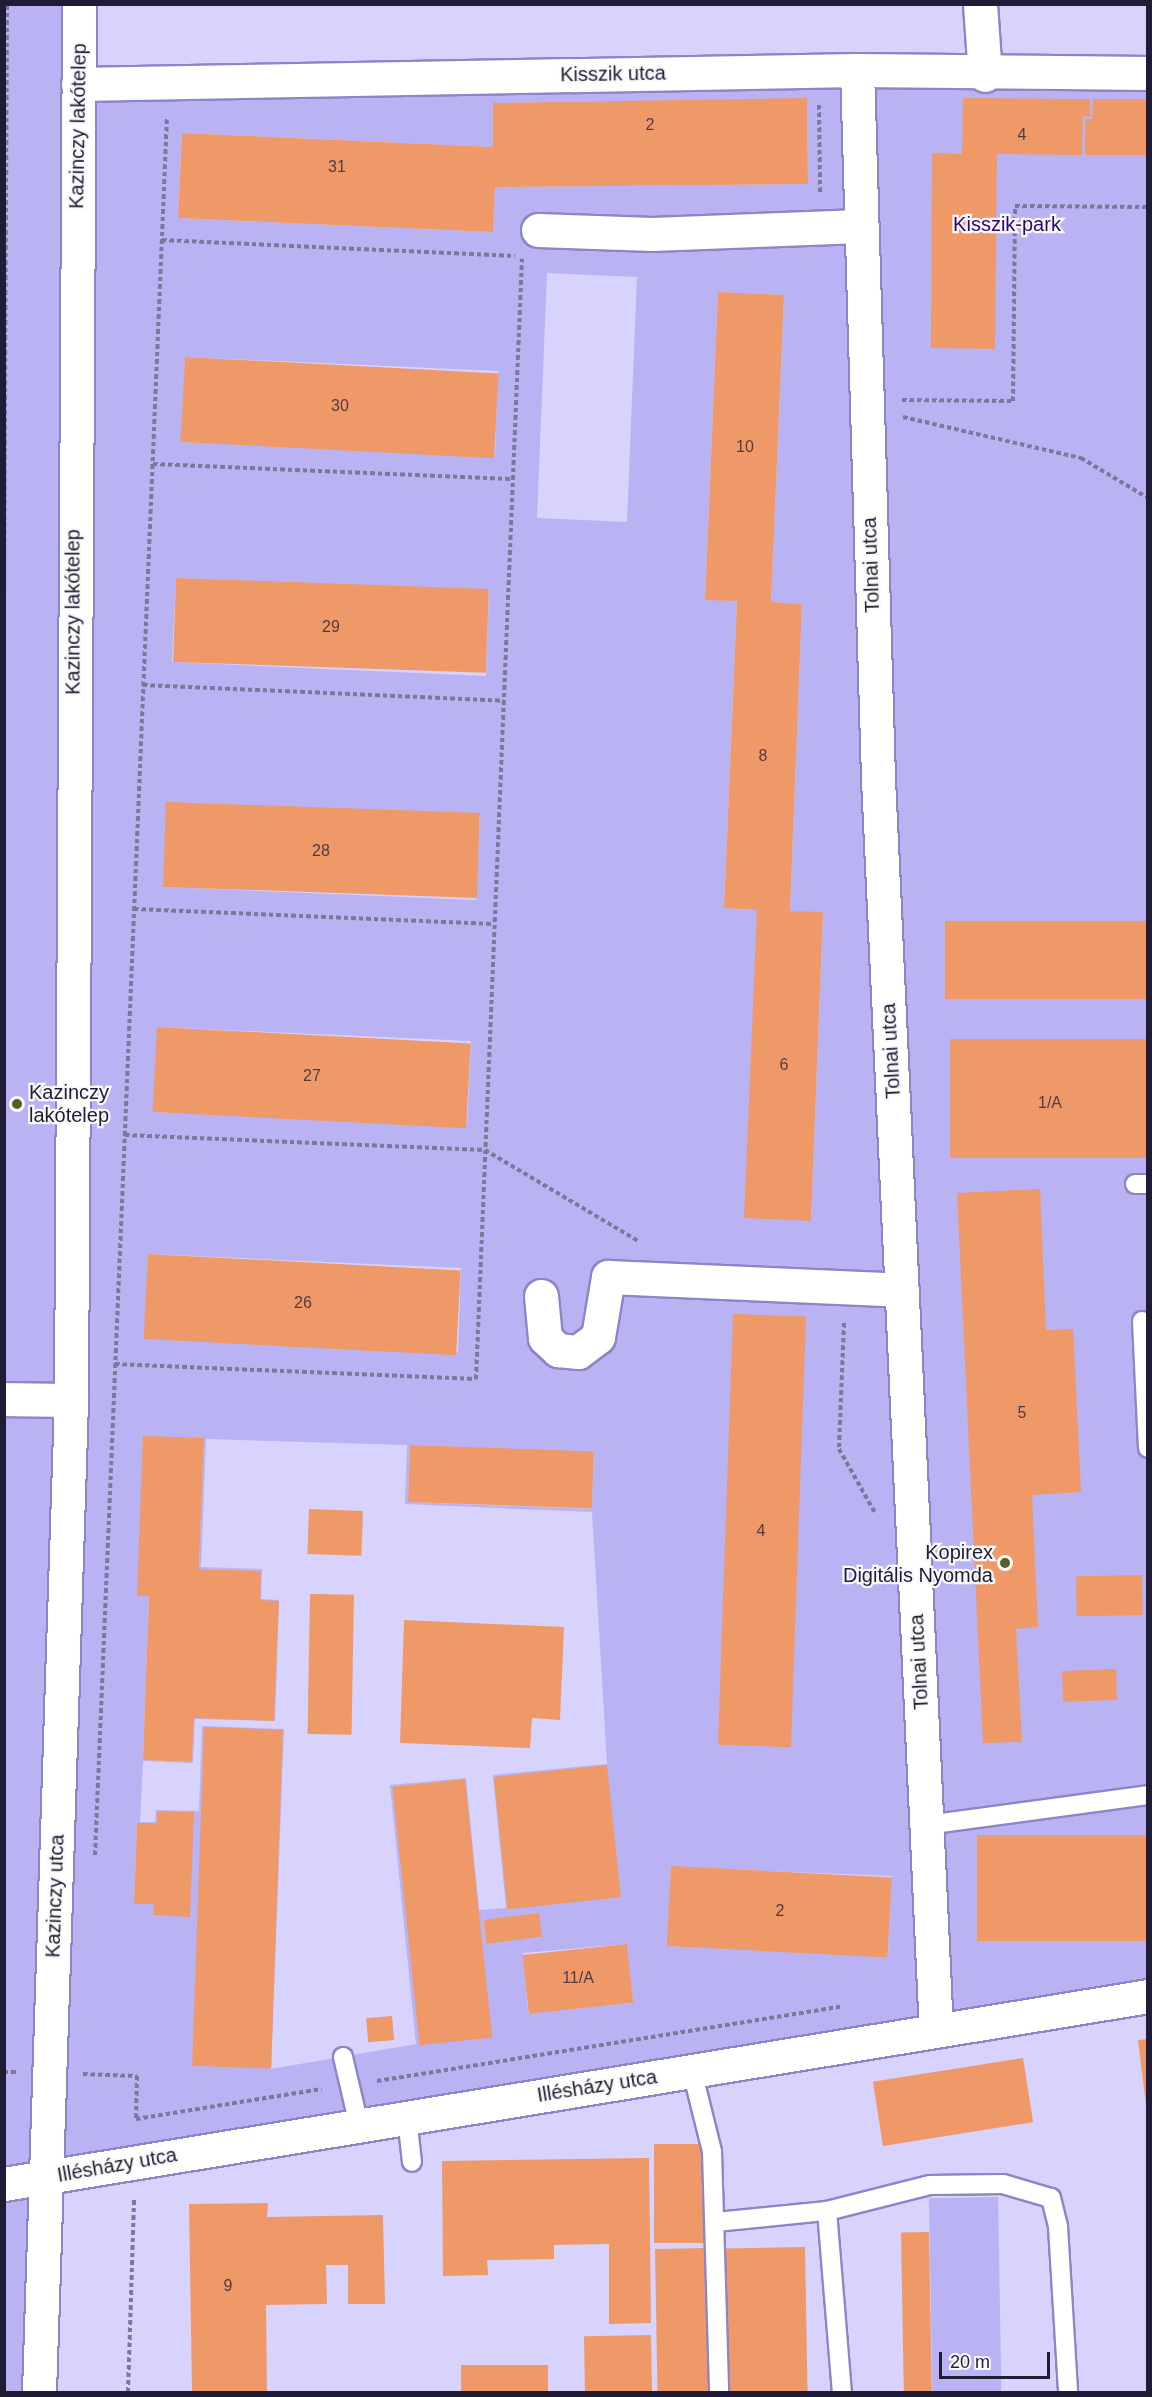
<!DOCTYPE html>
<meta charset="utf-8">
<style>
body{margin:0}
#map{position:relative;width:1152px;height:2397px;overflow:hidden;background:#d7d3fd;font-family:Helvetica,sans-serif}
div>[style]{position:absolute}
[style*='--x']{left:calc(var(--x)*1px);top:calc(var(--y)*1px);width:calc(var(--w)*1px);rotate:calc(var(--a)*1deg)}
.green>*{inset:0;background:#b9b2f3;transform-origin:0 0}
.building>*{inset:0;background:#ef9968;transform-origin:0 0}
.path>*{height:4px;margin-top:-2px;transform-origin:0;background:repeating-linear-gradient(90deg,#7c789a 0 4.5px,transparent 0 7.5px)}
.roads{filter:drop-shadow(2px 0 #8e85c6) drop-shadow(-2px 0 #8e85c6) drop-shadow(0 2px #8e85c6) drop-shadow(0 -2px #8e85c6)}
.lane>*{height:18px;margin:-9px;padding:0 9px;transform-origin:9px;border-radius:9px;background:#fff}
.street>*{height:33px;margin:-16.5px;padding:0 16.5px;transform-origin:16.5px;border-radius:16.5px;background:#fff}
.dots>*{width:16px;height:16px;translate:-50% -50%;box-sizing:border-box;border:3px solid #f9f9f9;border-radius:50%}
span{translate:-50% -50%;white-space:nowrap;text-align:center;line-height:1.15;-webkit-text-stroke:4.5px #f9f9f9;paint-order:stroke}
.number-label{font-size:16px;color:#543b42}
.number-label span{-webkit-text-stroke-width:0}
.street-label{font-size:20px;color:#201c36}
.park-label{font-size:20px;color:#2e066d}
.poi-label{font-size:20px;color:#201c36}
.left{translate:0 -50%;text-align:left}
.right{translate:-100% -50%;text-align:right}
.frame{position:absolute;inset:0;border:6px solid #201c36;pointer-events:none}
.scale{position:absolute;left:939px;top:2352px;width:111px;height:27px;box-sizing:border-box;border:3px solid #201c36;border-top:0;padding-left:8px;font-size:18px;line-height:21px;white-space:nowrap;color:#201c36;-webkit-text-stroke:4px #f9f9f9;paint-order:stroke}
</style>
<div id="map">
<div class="green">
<i style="left:71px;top:4px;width:1390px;height:67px;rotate:90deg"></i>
<i style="clip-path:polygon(863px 76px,1148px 79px,1147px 1988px,941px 2021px)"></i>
<i style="clip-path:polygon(evenodd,843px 84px,920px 2020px,55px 2168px,91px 94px,843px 84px,807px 99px,808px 184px,495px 187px,493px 232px,178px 218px,182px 133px,493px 147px,493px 103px,807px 99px,843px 84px,547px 273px,637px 277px,627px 522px,537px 518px,547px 273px,843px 84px,718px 292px,784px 295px,771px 602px,802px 604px,790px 911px,823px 913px,811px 1220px,757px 910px,724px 908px,737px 601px,705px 599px,718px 292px,843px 84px,185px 357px,498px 371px,495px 455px,182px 442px,185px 357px,843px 84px,176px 578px,489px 591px,486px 676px,172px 662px,176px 578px,843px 84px,480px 815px,476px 900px,163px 887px,480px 815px,843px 84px,158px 1027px,471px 1041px,467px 1125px,154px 1112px,158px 1027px,843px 84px,148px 1254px,461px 1268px,458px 1352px,145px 1339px,148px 1254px,843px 84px,204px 1438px,199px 1569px,260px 1571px,260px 1600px,194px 1718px,192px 1762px,143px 1760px,149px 1596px,204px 1438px,843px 84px,206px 1439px,407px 1445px,405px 1504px,592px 1512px,607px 1764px,493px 1775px,506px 1908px,479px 1910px,466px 1778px,390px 1785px,416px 2044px,271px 2069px,284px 1729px,202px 1726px,199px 1811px,156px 1810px,155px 1822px,140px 1822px,143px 1761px,193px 1763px,195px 1719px,275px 1721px,279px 1600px,261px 1599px,262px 1569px,201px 1567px,206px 1439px,843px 84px,410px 1445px,594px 1453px,592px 1509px,408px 1502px,410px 1445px,843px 84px,157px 1812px,190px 1916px,154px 1915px,154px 1904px,134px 1903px,137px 1823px,157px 1823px,157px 1812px,843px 84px,671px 1867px,891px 1876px,888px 1955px,668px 1946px,671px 1867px,843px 84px,483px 1919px,542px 1937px,486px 1942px,483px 1919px,843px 84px,627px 1944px,633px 2003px,528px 2013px,523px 1953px,627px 1944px)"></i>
<i style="clip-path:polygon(4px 1404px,65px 1405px,45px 2172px,4px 2177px)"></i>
<i style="clip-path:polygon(38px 2188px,31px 2392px,5px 2392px,4px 2192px)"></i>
<i style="left:998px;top:2197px;width:195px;height:69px;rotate:89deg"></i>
</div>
<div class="building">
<i style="clip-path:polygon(807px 98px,808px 184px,495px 187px,493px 232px,178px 218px,182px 133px,493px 147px,493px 103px)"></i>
<i style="clip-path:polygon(963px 98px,1090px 99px,1090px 117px,1083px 116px,1082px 155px,997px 154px,995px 349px,931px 348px,932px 153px,962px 154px)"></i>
<i style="clip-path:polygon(1093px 99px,1148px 99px,1148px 155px,1085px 155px,1085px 119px,1092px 119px)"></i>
<i style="clip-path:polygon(718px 292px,784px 295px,771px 602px,802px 604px,790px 911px,823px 912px,811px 1221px,744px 1218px,757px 910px,724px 908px,737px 601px,705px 600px)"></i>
<i style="left:185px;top:357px;width:314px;height:85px;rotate:3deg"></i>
<i style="left:176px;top:578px;width:313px;height:84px;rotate:2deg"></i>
<i style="left:166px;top:802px;width:314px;height:85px;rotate:2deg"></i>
<i style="left:1148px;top:921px;width:78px;height:203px;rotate:90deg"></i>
<i style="left:157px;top:1027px;width:314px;height:85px;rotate:3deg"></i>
<i style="left:1148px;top:1039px;width:119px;height:198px;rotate:90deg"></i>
<i style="clip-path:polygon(1040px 1189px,1046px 1330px,1073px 1329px,1081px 1492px,1032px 1495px,1038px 1627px,1016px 1629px,1022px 1742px,983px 1743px,957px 1193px)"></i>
<i style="left:148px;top:1254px;width:313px;height:85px;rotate:3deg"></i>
<i style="left:733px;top:1314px;width:73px;height:431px;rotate:2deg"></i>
<i style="clip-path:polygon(143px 1436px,204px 1438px,199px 1569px,261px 1571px,260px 1600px,279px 1601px,274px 1721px,194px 1718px,192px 1762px,143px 1760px,149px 1596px,137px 1596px)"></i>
<i style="left:410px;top:1445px;width:184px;height:57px;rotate:2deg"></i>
<i style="left:309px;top:1509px;width:54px;height:45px;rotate:2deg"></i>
<i style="left:1142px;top:1575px;width:40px;height:66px;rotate:89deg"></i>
<i style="left:310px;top:1594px;width:44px;height:140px;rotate:1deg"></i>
<i style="clip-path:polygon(404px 1620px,564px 1627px,560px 1720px,532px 1718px,530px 1748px,400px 1743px)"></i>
<i style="left:1116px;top:1669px;width:31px;height:54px;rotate:88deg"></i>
<i style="left:204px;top:1727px;width:79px;height:339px;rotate:2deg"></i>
<i style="left:607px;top:1765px;width:133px;height:114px;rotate:84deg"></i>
<i style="left:465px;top:1779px;width:260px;height:73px;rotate:84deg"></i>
<i style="clip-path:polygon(157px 1811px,194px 1812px,190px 1917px,153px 1915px,154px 1904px,134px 1904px,137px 1823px,157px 1823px)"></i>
<i style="left:1148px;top:1835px;width:106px;height:171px;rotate:90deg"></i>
<i style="left:671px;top:1866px;width:221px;height:80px;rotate:3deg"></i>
<i style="left:539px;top:1913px;width:24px;height:56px;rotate:83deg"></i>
<i style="left:627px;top:1944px;width:59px;height:105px;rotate:84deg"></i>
<i style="left:392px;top:2016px;width:24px;height:26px;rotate:85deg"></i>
<i style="clip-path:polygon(1148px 2039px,1148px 2105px,1146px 2105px,1138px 2040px)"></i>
<i style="left:1023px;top:2058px;width:65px;height:152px;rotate:81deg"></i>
<i style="left:654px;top:2144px;width:52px;height:99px"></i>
<i style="clip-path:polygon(649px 2158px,651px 2323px,609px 2324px,609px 2244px,554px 2245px,554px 2259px,487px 2260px,488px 2275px,443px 2276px,442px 2161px)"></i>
<i style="clip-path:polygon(268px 2203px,267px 2217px,383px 2215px,385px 2304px,348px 2304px,348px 2265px,326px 2265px,327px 2304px,266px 2305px,267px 2392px,192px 2392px,189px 2204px)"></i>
<i style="left:929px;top:2232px;width:160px;height:28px;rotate:89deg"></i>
<i style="left:805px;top:2247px;width:145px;height:79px;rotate:89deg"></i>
<i style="left:708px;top:2248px;width:144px;height:53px;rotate:89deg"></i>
<i style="left:651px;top:2335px;width:57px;height:67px;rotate:89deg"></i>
<i style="left:548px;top:2365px;width:27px;height:87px;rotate:90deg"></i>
</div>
<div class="path">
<i style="--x:819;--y:105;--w:88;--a:89.3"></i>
<i style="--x:162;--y:240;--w:353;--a:2.6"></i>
<i style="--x:902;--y:400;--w:111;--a:0.5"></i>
<i style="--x:1013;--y:401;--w:195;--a:-89.4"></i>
<i style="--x:1015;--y:206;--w:133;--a:0.4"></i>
<i style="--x:903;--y:417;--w:183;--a:13"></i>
<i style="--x:1081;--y:458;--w:78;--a:30.8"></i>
<i style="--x:153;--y:464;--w:360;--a:2.4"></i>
<i style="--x:4;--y:602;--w:598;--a:-89.71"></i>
<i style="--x:143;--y:685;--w:361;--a:2.5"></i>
<i style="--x:134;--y:909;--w:360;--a:2.4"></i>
<i style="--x:125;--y:1135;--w:360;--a:2.4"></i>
<i style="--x:485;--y:1150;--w:178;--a:30.7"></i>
<i style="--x:844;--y:1323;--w:126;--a:92.3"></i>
<i style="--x:839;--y:1449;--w:73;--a:60.6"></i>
<i style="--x:115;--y:1364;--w:361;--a:2.4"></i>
<i style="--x:476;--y:1379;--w:1121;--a:-87.65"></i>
<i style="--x:95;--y:1855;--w:1738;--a:-87.63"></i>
<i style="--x:4;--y:2072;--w:12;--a:0"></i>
<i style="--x:83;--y:2074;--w:54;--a:2.1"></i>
<i style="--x:137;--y:2076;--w:44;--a:91.3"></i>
<i style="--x:377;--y:2081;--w:469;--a:-9.1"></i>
<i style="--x:136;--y:2119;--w:188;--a:-9.2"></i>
<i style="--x:128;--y:2392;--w:193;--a:-88.2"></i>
</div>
<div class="roads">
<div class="lane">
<i style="--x:1135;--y:1184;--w:13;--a:0"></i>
<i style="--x:1142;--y:1321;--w:127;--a:87.3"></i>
<i style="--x:927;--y:1825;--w:223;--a:-7.7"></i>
<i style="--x:343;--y:2057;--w:70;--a:76.8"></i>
<i style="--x:692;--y:2071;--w:82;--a:76"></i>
<i style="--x:712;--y:2151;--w:241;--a:88.3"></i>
<i style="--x:407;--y:2117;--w:45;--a:83.7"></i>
<i style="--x:827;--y:2211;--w:106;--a:-14.2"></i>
<i style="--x:930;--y:2185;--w:73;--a:-0.8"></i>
<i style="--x:1003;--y:2184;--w:50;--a:16.3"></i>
<i style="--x:1051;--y:2198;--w:30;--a:76"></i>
<i style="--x:1058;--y:2227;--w:165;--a:86.5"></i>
<i style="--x:716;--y:2222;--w:112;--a:-5.7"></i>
<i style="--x:827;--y:2211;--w:182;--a:85.3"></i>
</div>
<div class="street">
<i style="--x:980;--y:4;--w:71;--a:86"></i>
<i style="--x:857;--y:70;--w:709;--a:88.3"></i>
<i style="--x:878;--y:779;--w:1253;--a:87.35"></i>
<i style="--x:78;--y:84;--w:779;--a:-1.03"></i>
<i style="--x:857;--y:70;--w:291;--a:0.6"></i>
<i style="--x:538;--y:230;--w:114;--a:2"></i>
<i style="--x:652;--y:234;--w:208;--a:-2.2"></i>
<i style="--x:541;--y:1296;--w:42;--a:84.6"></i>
<i style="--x:545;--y:1338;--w:18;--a:43"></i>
<i style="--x:558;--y:1350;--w:20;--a:6"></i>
<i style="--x:578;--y:1352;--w:25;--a:-37"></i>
<i style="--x:598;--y:1337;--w:61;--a:-80.5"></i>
<i style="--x:608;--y:1277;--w:294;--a:2.5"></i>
<i style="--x:4;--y:1399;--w:67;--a:0.9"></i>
<i style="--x:4;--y:2184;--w:1159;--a:-9.33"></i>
<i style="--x:39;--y:2392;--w:993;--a:-88.15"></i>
<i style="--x:71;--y:1400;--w:1396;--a:-89.67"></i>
</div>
</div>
<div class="dots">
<i style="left:17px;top:1104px;background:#5a5b28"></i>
<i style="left:1005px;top:1563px;background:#5a5b28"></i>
</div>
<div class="number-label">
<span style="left:650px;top:125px">2</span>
<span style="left:1022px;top:135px">4</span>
<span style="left:337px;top:167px">31</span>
<span style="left:340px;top:406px">30</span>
<span style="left:745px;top:447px">10</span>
<span style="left:331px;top:627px">29</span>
<span style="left:763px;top:756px">8</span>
<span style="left:321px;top:851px">28</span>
<span style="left:784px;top:1065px">6</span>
<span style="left:312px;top:1076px">27</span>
<span style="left:1050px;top:1103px">1/A</span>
<span style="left:303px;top:1303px">26</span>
<span style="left:1022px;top:1413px">5</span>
<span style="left:761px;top:1531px">4</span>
<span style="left:780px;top:1911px">2</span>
<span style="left:578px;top:1978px">11/A</span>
<span style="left:228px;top:2286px">9</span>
</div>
<div class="street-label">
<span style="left:613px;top:74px;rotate:-1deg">Kisszik utca</span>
<span style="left:78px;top:126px;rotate:-89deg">Kazinczy lakótelep</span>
<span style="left:871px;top:565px;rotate:-92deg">Tolnai utca</span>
<span style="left:73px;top:612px;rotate:-90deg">Kazinczy lakótelep</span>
<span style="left:891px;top:1051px;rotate:-93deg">Tolnai utca</span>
<span style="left:919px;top:1662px;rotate:-93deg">Tolnai utca</span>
<span style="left:55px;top:1896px;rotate:-88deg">Kazinczy utca</span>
<span style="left:597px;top:2086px;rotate:-9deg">Illésházy utca</span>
<span style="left:117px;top:2165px;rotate:-10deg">Illésházy utca</span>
</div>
<div class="park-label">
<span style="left:1007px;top:224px">Kisszik-park</span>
</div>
<div class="poi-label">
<span class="left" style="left:29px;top:1104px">Kazinczy<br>lakótelep</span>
<span class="right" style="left:993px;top:1564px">Kopirex<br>Digitális Nyomda</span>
</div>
<div class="frame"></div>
<div class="scale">20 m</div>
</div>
